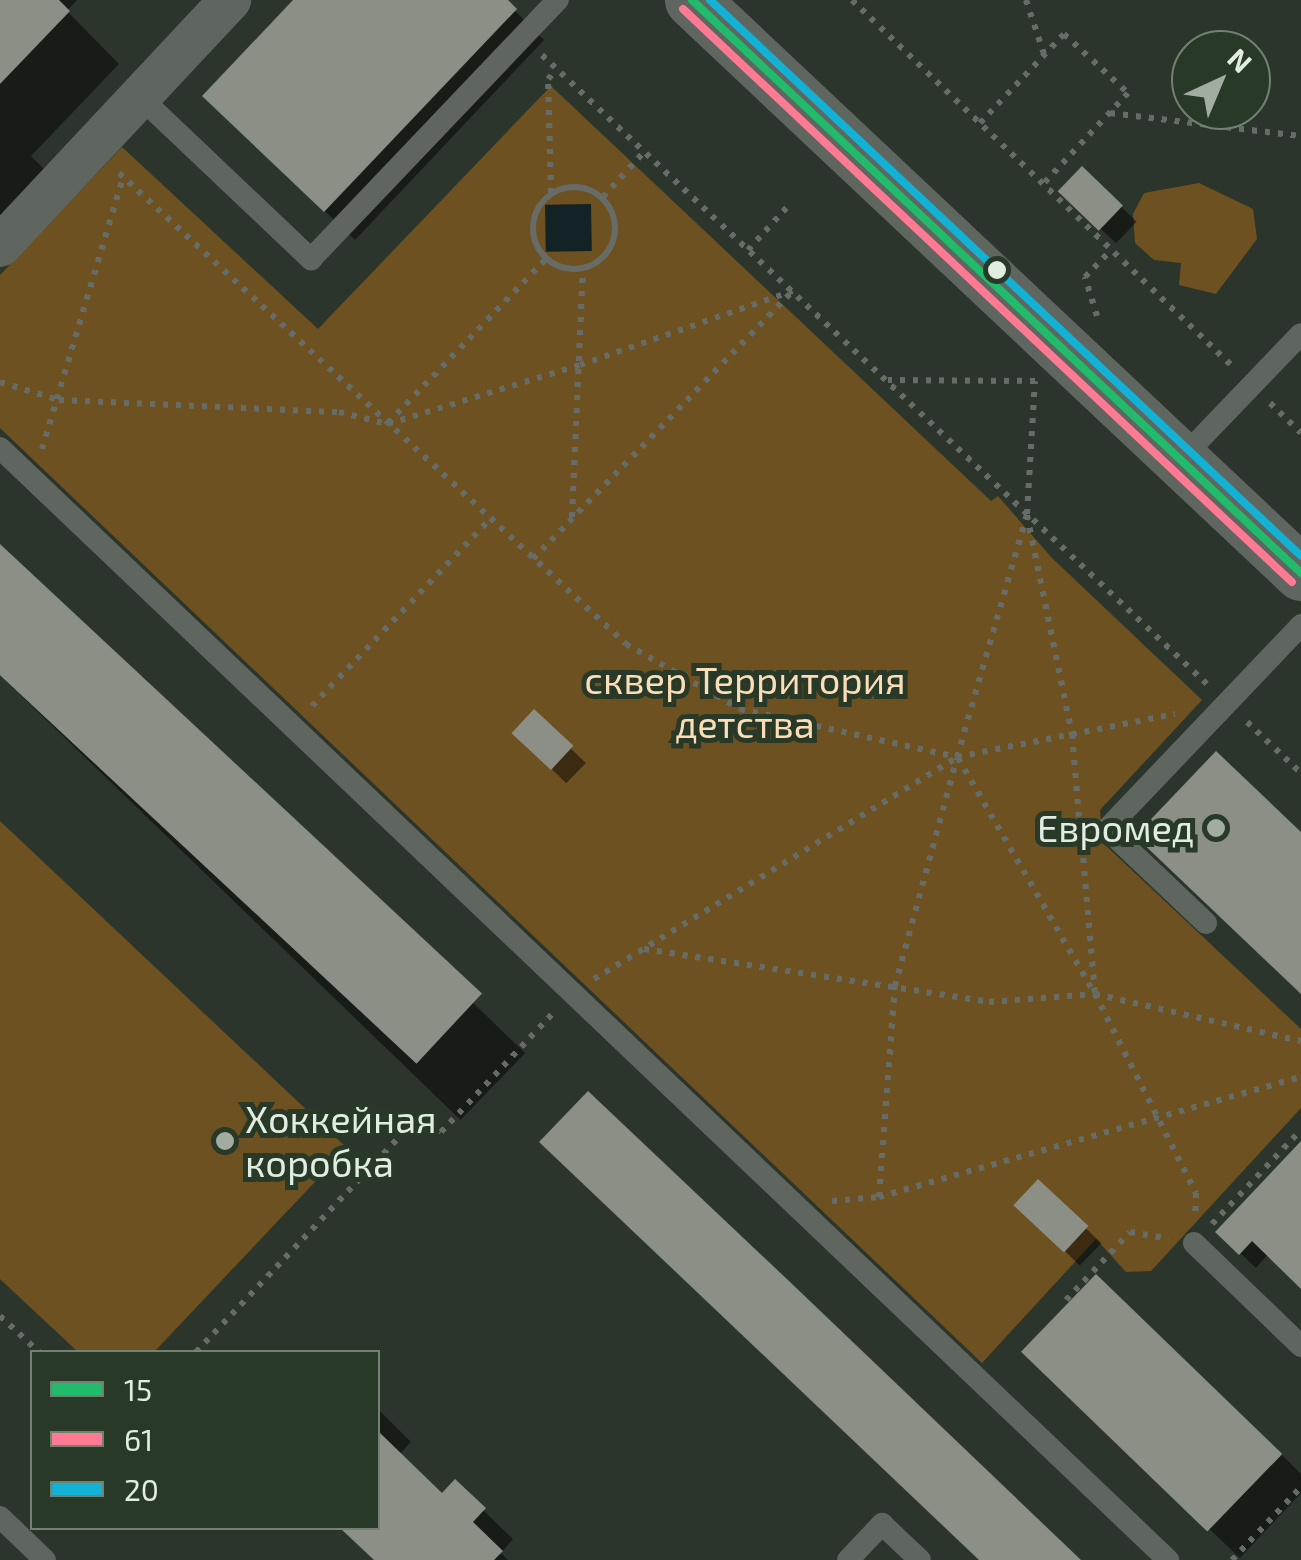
<!DOCTYPE html>
<meta charset="utf-8">
<style>
body{margin:0}
#map{position:relative;width:1301px;height:1560px;overflow:hidden;background:#2c352b;font-family:"Exo 2",sans-serif}
div>[style]{position:absolute}
[style*='--x']{left:calc(var(--x)*1px);top:calc(var(--y)*1px);width:calc(var(--w)*1px);rotate:calc(var(--a)*1deg)}
.green>*{inset:0;background:#6e5121}
.water>*{inset:0;background:#122225;transform-origin:0 0}
.shadow>*{inset:0;background:#0007;transform-origin:0 0}
.building>*{inset:0;background:#8b8f85;transform-origin:0 0}
.path>*{height:6px;margin-top:-3px;transform-origin:0;background:repeating-linear-gradient(90deg,#676d66 0 5px,transparent 0 13px)}
.path>.ring{margin:-3px;padding:0;box-sizing:content-box;background:none;border:6px solid #676d66;border-radius:50%}
.lane>*{height:22px;margin:-11px;padding:0 11px;transform-origin:11px;border-radius:11px;background:#5f655f}
.street>*{height:42px;margin:-21px;padding:0 21px;transform-origin:21px;border-radius:21px;background:#5f655f}
.secondary>*{height:55px;margin:-27.5px;padding:0 27.5px;transform-origin:27.5px;border-radius:27.5px;background:#5f655f}
.bus-1>*{height:8px;margin:-4px;padding:0 4px;transform-origin:4px;border-radius:4px;background:#20bc6c}
.bus-2>*{height:8px;margin:-4px;padding:0 4px;transform-origin:4px;border-radius:4px;background:#fe7a93}
.bus-3>*{height:8px;margin:-4px;padding:0 4px;transform-origin:4px;border-radius:4px;background:#13b2d5}
.dots>*{width:28px;height:28px;translate:-50% -50%;box-sizing:border-box;border:5px solid #283927;border-radius:50%}
span{translate:-50% -50%;white-space:nowrap;text-align:center;line-height:1.15;-webkit-text-stroke:10px #283927;paint-order:stroke}
.park-label{font-size:38px;color:#fbddb7}
.poi-label{font-size:38px;color:#e2ede1}
.right{translate:-100% -50%;text-align:right}
.left{translate:0 -50%;text-align:left}
.legend{position:absolute;left:30px;top:1350px;width:350px;height:180px;box-sizing:border-box;background:#283927;border:2px solid #728171;margin:0;padding:12px 18px;list-style:none;font-size:30px;color:#e2ede1}
.legend li{display:flex;align-items:center;gap:20px;height:50px}
.legend b{width:50px;border:2px solid #728171}
.north{position:absolute;left:1171px;top:30px;width:100px;height:100px;box-sizing:border-box;background:#283927;border:2px solid #728171;border-radius:50%;rotate:44deg;font-size:28px;font-weight:700;line-height:40px;text-align:center;color:#e2ede1}
.north::after{content:'';display:block;margin:auto;width:35px;height:45px;background:#a2ada1;clip-path:polygon(50% 0,100% 100%,50% 72%,0 100%)}
</style>
<div id="map">
<div class="green">
<i style="clip-path:polygon(551px 86px,991px 501px,998px 496px,1052px 558px,1202px 700px,1100px 810px,1103px 843px,1301px 1029px,1301px 1108px,1151px 1271px,1126px 1272px,1096px 1239px,982px 1363px,0 428px,0 275px,122px 147px,318px 329px)"></i>
<i style="clip-path:polygon(1199px 183px,1253px 209px,1257px 239px,1216px 294px,1179px 285px,1181px 263px,1154px 260px,1135px 243px,1133px 214px,1144px 193px)"></i>
<i style="clip-path:polygon(0 821px,347px 1148px,154px 1352px,78px 1352px,0 1279px)"></i>
</div>
<div class="water">
<i style="left:591px;top:204px;width:47px;height:46px;rotate:89deg"></i>
</div>
<div class="shadow">
<i style="clip-path:polygon(0 0,77px 0,67px 11px,119px 64px,31px 156px,50px 175px,0 228px)"></i>
<i style="clip-path:polygon(297px 0,504px 0,544px 40px,355px 240px,235px 125px)"></i>
<i style="left:1082px;top:169px;width:76px;height:30px;rotate:44deg"></i>
<i style="left:0;top:546px;width:730px;height:93px;rotate:44deg"></i>
<i style="left:534px;top:713px;width:72px;height:28px;rotate:44deg"></i>
<i style="clip-path:polygon(1301px 1145px,1301px 1286px,1268px 1254px,1256px 1268px,1218px 1232px)"></i>
<i style="left:1038px;top:1182px;width:88px;height:31px;rotate:44deg"></i>
<i style="clip-path:polygon(1054px 1382px,1281px 1454px,1301px 1474px,1301px 1493px,1240px 1558px)"></i>
<i style="clip-path:polygon(378px 1409px,411px 1442px,399px 1455px,442px 1497px,455px 1483px,513px 1539px,501px 1553px,508px 1560px,376px 1560px,342px 1528px,378px 1528px)"></i>
</div>
<div class="building">
<i style="clip-path:polygon(0 0,59px 0,70px 11px,0 84px)"></i>
<i style="clip-path:polygon(293px 0,508px 0,517px 9px,324px 212px,202px 96px)"></i>
<i style="left:1082px;top:166px;width:57px;height:35px;rotate:44deg"></i>
<i style="left:0;top:544px;width:659px;height:96px;rotate:43deg"></i>
<i style="left:534px;top:709px;width:54px;height:33px;rotate:43deg"></i>
<i style="clip-path:polygon(1216px 751px,1301px 832px,1301px 994px,1135px 836px)"></i>
<i style="clip-path:polygon(588px 1091px,790px 1282px,1081px 1560px,979px 1560px,539px 1142px)"></i>
<i style="clip-path:polygon(1301px 1141px,1301px 1289px,1252px 1241px,1239px 1255px,1215px 1232px)"></i>
<i style="left:1038px;top:1179px;width:69px;height:36px;rotate:43deg"></i>
<i style="left:1096px;top:1274px;width:259px;height:108px;rotate:44deg"></i>
<i style="clip-path:polygon(378px 1431px,442px 1493px,455px 1479px,486px 1508px,473px 1522px,503px 1551px,494px 1560px,374px 1560px,340px 1528px,378px 1528px)"></i>
</div>
<div class="path">
<i style="--x:852;--y:0;--w:528;--a:43.92"></i>
<i style="--x:1026;--y:0;--w:57;--a:71.6"></i>
<i style="--x:542;--y:55;--w:918;--a:43.41"></i>
<i style="--x:1110;--y:113;--w:192;--a:6.9"></i>
<i style="--x:980;--y:123;--w:122;--a:-46.7"></i>
<i style="--x:1064;--y:34;--w:87;--a:42.7"></i>
<i style="--x:1128;--y:93;--w:125;--a:133"></i>
<i style="--x:119;--y:173;--w:692;--a:42.89"></i>
<i style="--x:626;--y:644;--w:131;--a:29.7"></i>
<i style="--x:740;--y:709;--w:222;--a:12.5"></i>
<i style="--x:957;--y:757;--w:222;--a:-11.2"></i>
<i class="ring" style="left:533px;top:187px;width:76px;height:76px"></i>
<i style="--x:551;--y:193;--w:114;--a:-91.5"></i>
<i style="--x:548;--y:79;--w:13;--a:-48"></i>
<i style="--x:603;--y:197;--w:61;--a:-47.7"></i>
<i style="--x:748;--y:250;--w:59;--a:-47.7"></i>
<i style="--x:1097;--y:316;--w:41;--a:-107.1"></i>
<i style="--x:1085;--y:277;--w:37;--a:-46"></i>
<i style="--x:0;--y:382;--w:62;--a:17"></i>
<i style="--x:59;--y:400;--w:280;--a:2.5"></i>
<i style="--x:339;--y:412;--w:50;--a:13.8"></i>
<i style="--x:388;--y:424;--w:201;--a:-17.1"></i>
<i style="--x:580;--y:365;--w:225;--a:-19.2"></i>
<i style="--x:1270;--y:403;--w:43;--a:44.1"></i>
<i style="--x:388;--y:423;--w:228;--a:-46.1"></i>
<i style="--x:42;--y:449;--w:284;--a:-73.4"></i>
<i style="--x:1027;--y:515;--w:224;--a:78.4"></i>
<i style="--x:1072;--y:734;--w:83;--a:85.2"></i>
<i style="--x:572;--y:517;--w:249;--a:-87.5"></i>
<i style="--x:533;--y:559;--w:369;--a:-45.9"></i>
<i style="--x:312;--y:706;--w:258;--a:-46.4"></i>
<i style="--x:1247;--y:722;--w:74;--a:43.4"></i>
<i style="--x:958;--y:758;--w:267;--a:59.9"></i>
<i style="--x:1082;--y:845;--w:150;--a:85"></i>
<i style="--x:1095;--y:994;--w:223;--a:63.1"></i>
<i style="--x:1196;--y:1193;--w:25;--a:92"></i>
<i style="--x:644;--y:949;--w:349;--a:8.7"></i>
<i style="--x:989;--y:1002;--w:106;--a:-4.3"></i>
<i style="--x:1095;--y:994;--w:211;--a:12.9"></i>
<i style="--x:594;--y:979;--w:426;--a:-31.4"></i>
<i style="--x:957;--y:757;--w:253;--a:-73.9"></i>
<i style="--x:1027;--y:514;--w:133;--a:-86.6"></i>
<i style="--x:1035;--y:381;--w:147;--a:-179.6"></i>
<i style="--x:879;--y:1197;--w:212;--a:-85.7"></i>
<i style="--x:895;--y:986;--w:236;--a:-74.8"></i>
<i style="--x:832;--y:1201;--w:47;--a:-4.9"></i>
<i style="--x:879;--y:1197;--w:439;--a:-15.9"></i>
<i style="--x:1212;--y:1224;--w:129;--a:-46.6"></i>
<i style="--x:1066;--y:1300;--w:93;--a:-46.7"></i>
<i style="--x:1130;--y:1232;--w:39;--a:10"></i>
<i style="--x:0;--y:1316;--w:53;--a:42.7"></i>
<i style="--x:196;--y:1352;--w:328;--a:-46.6"></i>
<i style="--x:421;--y:1114;--w:27;--a:42"></i>
<i style="--x:441;--y:1132;--w:165;--a:-46.7"></i>
<i style="--x:1232;--y:1560;--w:100;--a:-46.6"></i>
</div>
<div class="lane">
<i style="--x:140;--y:97;--w:236;--a:43.5"></i>
<i style="--x:311;--y:259;--w:358;--a:-46.4"></i>
<i style="--x:0;--y:448;--w:1613;--a:43.59"></i>
<i style="--x:1181;--y:459;--w:173;--a:-46.2"></i>
<i style="--x:1206;--y:923;--w:137;--a:-136.5"></i>
<i style="--x:1107;--y:829;--w:282;--a:-46.4"></i>
<i style="--x:1194;--y:1243;--w:149;--a:43.9"></i>
<i style="--x:0;--y:1517;--w:62;--a:43.7"></i>
<i style="--x:848;--y:1560;--w:50;--a:-46.6"></i>
<i style="--x:882;--y:1524;--w:52;--a:43.5"></i>
</div>
<div class="street">
<i style="--x:0;--y:246;--w:337;--a:-46.9"></i>
</div>
<div class="secondary">
<i style="--x:692;--y:0;--w:836;--a:43.26"></i>
</div>
<div class="bus-1">
<i style="--x:692;--y:0;--w:836;--a:43.26"></i>
</div>
<div class="bus-2">
<i style="--x:683;--y:9;--w:836;--a:43.26"></i>
</div>
<div class="bus-3">
<i style="--x:710;--y:0;--w:811;--a:43.25"></i>
</div>
<div class="dots">
<i style="left:997px;top:270px;background:#e2ede1"></i>
<i style="left:1216px;top:828px;background:#a2ada1"></i>
<i style="left:225px;top:1141px;background:#a2ada1"></i>
</div>
<div class="park-label">
<span style="left:745px;top:702px">сквер Территория<br>детства</span>
</div>
<div class="poi-label">
<span class="right" style="left:1194px;top:828px">Евромед</span>
<span class="left" style="left:245px;top:1141px">Хоккейная<br>коробка</span>
</div>
<ul class="legend">
<li><b style="height:12px;background:#20bc6c"></b>15</li>
<li><b style="height:12px;background:#fe7a93"></b>61</li>
<li><b style="height:12px;background:#13b2d5"></b>20</li>
</ul>
<div class="north">N</div>
</div>
